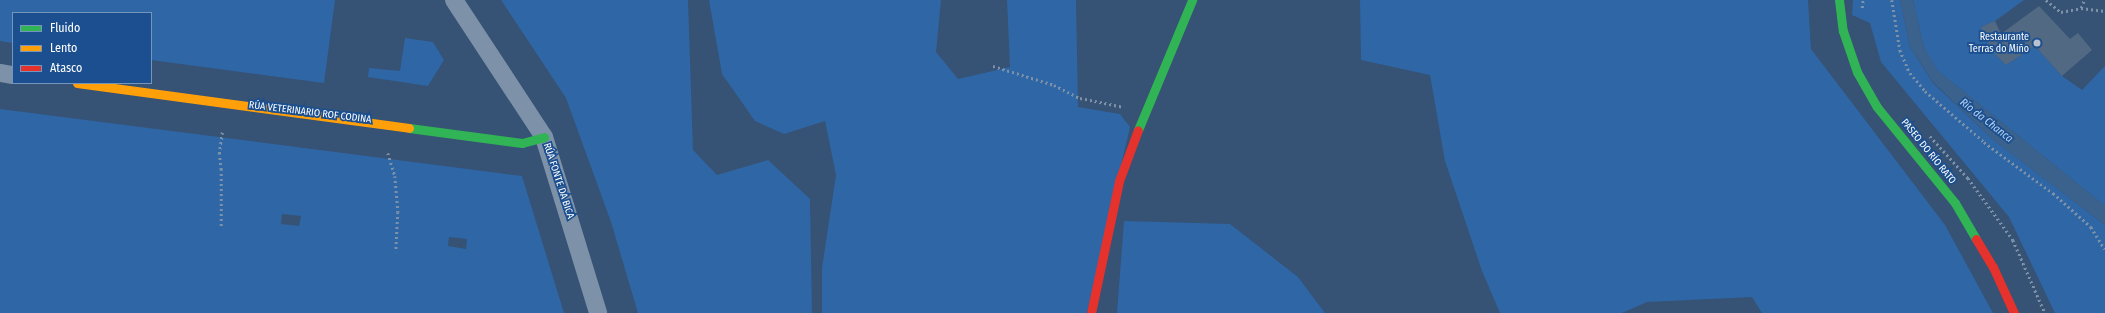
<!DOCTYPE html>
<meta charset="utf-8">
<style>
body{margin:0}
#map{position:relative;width:2105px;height:313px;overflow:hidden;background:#365274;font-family:"Fira Sans Condensed",sans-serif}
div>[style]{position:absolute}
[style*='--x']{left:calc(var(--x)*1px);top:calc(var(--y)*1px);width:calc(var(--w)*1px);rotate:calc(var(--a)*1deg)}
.green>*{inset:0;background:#2f66a5}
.water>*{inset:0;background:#3b618d}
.building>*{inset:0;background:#526984}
.path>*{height:2.5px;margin-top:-1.25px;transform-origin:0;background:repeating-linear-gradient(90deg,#7d92a8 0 2px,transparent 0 5px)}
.street>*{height:18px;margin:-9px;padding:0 9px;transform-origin:9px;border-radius:9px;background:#7d92a8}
.fast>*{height:9px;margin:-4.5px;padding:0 4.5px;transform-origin:4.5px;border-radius:4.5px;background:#30b455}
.slow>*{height:9px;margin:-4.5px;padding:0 4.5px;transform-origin:4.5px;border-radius:4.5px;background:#ff9f0a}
.jam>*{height:9px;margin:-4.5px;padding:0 4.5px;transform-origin:4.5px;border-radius:4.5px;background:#e5322d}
.dots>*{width:11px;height:11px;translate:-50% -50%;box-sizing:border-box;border:2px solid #1b4f8f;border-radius:50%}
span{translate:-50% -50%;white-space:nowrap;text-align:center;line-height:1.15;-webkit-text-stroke:3.5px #1b4f8f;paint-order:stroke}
.poi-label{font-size:10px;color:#fff}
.right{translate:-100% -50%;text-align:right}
.street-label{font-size:10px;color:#fff}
.water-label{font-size:11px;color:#b5d3f5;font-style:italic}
.legend{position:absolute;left:12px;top:12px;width:140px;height:72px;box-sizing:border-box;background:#1b4f8f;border:1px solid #7695bc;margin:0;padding:5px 7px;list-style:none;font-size:12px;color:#fff}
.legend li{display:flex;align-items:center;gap:8px;height:20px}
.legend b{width:20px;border:1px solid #7695bc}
</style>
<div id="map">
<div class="green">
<i style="clip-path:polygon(0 0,335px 0,324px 83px,151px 60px,151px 13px,13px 13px,13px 43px,0 41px)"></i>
<i style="clip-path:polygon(501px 0,688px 0,693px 150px,717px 175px,768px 160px,810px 199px,812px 313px,638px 313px,611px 222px,566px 98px)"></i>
<i style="clip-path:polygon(709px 0,941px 0,936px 52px,958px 79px,1010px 67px,1007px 0,1076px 0,1078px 107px,1120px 114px,1130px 127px,1087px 313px,822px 313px,822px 268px,836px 175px,825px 121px,784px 134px,755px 121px,722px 74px)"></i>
<i style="clip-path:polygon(1360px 0,1808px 0,1811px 49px,1945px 225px,1993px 313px,1762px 313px,1752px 297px,1647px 302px,1622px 313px,1500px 313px,1482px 271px,1445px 161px,1430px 75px,1361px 60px)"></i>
<i style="clip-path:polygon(1853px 0,1900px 0,1910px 47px,1933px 83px,1990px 137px,2105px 225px,2105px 313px,2055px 313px,2009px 217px,1881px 62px,1870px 23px,1852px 15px)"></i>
<i style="clip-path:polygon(1913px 0,2024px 0,1995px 21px,1981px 27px,1992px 51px,2006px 65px,2035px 46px,2062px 76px,2082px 90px,2105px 66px,2105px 206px,1937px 70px,1924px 48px)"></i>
<i style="clip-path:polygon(405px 38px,433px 42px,444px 60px,428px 86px,368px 77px,369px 68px,400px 71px)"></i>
<i style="clip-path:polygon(evenodd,0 109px,522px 176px,564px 313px,0 313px,0 109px,282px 214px,301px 216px,299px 226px,281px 224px,282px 214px,0 109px,449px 237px,467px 239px,466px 249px,448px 246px,449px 237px)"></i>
<i style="clip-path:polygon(1124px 221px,1230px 224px,1298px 277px,1325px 313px,1117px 313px)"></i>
</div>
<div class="water">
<i style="clip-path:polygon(1900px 0,1913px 0,1924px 48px,1937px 70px,2105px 206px,2105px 225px,1990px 137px,1933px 82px,1910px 47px)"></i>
</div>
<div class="building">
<i style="clip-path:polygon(2039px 6px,2070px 39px,2078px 33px,2092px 50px,2062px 76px,2035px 46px,2006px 65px,1992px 51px,1981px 27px,1995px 21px,2001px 34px)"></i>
</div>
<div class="path">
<i style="--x:1892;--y:0;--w:51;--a:80.9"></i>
<i style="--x:1900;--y:50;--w:25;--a:67"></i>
<i style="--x:1910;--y:73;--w:23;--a:50"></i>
<i style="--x:1925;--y:91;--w:78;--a:40.8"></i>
<i style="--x:1984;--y:142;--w:86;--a:36.5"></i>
<i style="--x:2053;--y:193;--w:51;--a:41.8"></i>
<i style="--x:2091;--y:227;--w:26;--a:58"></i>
<i style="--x:2046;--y:0;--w:19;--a:39"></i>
<i style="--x:2061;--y:12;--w:20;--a:-11"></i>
<i style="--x:2081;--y:8;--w:24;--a:7"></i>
<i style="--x:1862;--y:8;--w:8;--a:-83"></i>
<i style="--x:2081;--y:8;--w:9;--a:-69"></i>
<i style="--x:993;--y:66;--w:64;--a:17.3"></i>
<i style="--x:1054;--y:85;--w:29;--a:27"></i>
<i style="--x:1080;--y:98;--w:45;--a:11.6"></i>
<i style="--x:1930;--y:136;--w:57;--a:47.9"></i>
<i style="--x:1968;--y:178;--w:77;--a:54"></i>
<i style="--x:2013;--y:240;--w:80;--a:66.3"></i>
<i style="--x:388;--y:153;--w:24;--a:73"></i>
<i style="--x:395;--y:176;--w:36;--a:85"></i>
<i style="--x:398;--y:212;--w:40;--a:92.9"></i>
<i style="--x:221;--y:226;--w:56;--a:-90"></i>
<i style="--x:221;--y:170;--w:16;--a:-97"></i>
<i style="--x:219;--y:154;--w:22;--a:-82"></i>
</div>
<div class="street">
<i style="--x:454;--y:0;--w:164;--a:56.7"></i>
<i style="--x:544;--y:137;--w:184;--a:72.9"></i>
<i style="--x:0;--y:73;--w:13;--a:9"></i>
</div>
<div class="fast">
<i style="--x:1839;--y:0;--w:31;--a:83"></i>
<i style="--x:1843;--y:31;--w:43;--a:71.1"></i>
<i style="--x:1857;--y:72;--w:40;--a:60.3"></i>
<i style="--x:1877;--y:107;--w:124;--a:50.9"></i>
<i style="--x:1955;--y:203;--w:42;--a:59.7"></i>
<i style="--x:409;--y:128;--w:114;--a:7.6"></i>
<i style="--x:522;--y:143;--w:23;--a:-15"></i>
<i style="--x:1138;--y:130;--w:141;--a:-67.4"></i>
</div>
<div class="slow">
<i style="--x:77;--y:83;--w:335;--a:7.7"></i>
</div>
<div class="jam">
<i style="--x:1976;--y:239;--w:33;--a:59"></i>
<i style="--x:1993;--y:267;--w:51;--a:65.5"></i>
<i style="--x:1091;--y:313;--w:135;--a:-78"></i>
<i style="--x:1119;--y:181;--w:54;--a:-69.6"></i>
</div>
<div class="dots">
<i style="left:2037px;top:43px;background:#b9c2ce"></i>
</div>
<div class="poi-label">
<span class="right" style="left:2029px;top:43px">Restaurante<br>Terras do Miño</span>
</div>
<div class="street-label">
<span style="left:310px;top:113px;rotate:7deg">RÚA VETERINARIO ROF CODINA</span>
<span style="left:1928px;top:152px;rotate:51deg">PASEO DO RÍO RATO</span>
<span style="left:558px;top:181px;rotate:72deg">RÚA FONTE DA BICA</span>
</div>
<div class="water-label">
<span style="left:1986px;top:121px;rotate:38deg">Río da Chanca</span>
</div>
<ul class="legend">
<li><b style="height:5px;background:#30b455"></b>Fluido</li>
<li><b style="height:5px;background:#ff9f0a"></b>Lento</li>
<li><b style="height:5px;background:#e5322d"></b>Atasco</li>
</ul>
</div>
